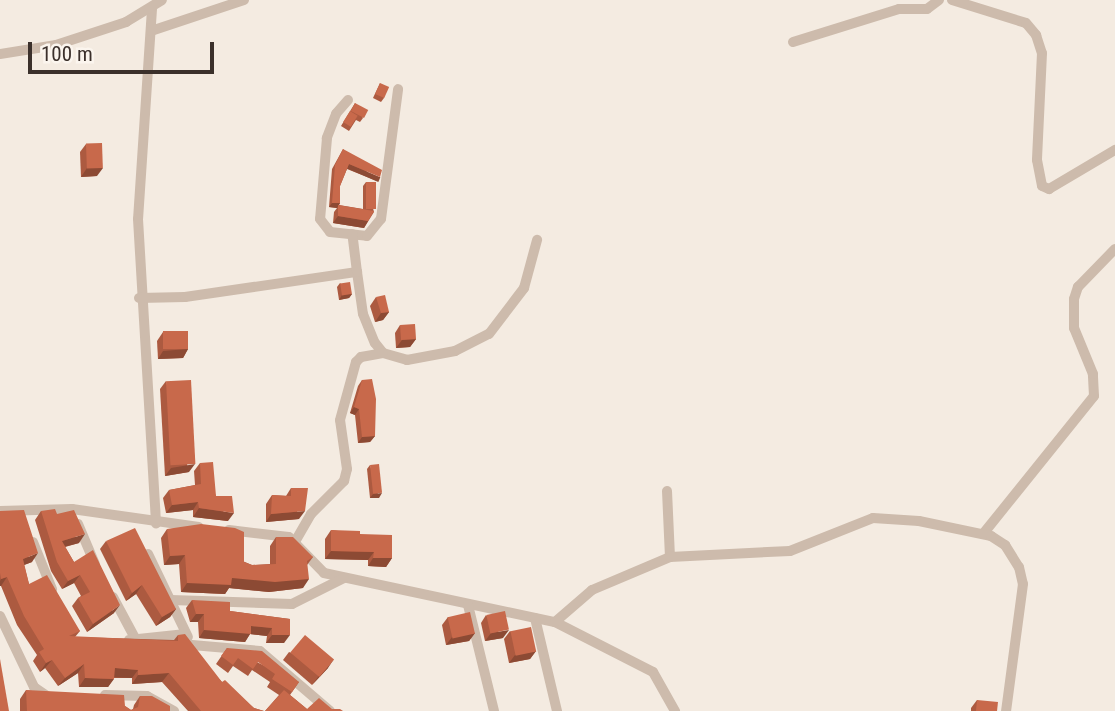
<!DOCTYPE html>
<style>
body{margin:0}
#map{position:relative;width:1115px;height:711px;overflow:hidden;background:#f4ebe1;font-family:"Roboto Condensed",sans-serif}
div>[style]{position:absolute}
[style*='--x']{left:calc(var(--x)*1px);top:calc(var(--y)*1px);width:calc(var(--w)*1px);rotate:calc(var(--a)*1deg)}
.minor>*{height:10px;margin:-5px;padding:0 5px;transform-origin:5px;border-radius:5px;background:#cdbbac}
.wall>*{inset:0;background:#ac5a40}
.shaded-wall>*{inset:0;background:#8c4a34;transform-origin:0 0}
.building>*{inset:0;background:#c8694b;transform-origin:0 0}
span{translate:-50% -50%;white-space:nowrap;text-align:center;line-height:1.15;-webkit-text-stroke:5px #fbf5ee;paint-order:stroke}
.scale{position:absolute;left:28px;top:42px;width:186px;height:32px;box-sizing:border-box;border:4px solid #3b302b;border-top:0;padding-left:9px;font-size:21px;line-height:24px;white-space:nowrap;color:#3b302b;-webkit-text-stroke:5px #fbf5ee;paint-order:stroke}
</style>
<div id="map">
<div class="minor">
<i style="--x:952;--y:0;--w:77;--a:17.3"></i>
<i style="--x:1026;--y:23;--w:16;--a:50"></i>
<i style="--x:1036;--y:35;--w:19;--a:72"></i>
<i style="--x:1042;--y:53;--w:107;--a:92.7"></i>
<i style="--x:1037;--y:160;--w:26;--a:79"></i>
<i style="--x:1042;--y:186;--w:8;--a:23"></i>
<i style="--x:1049;--y:189;--w:77;--a:-30.6"></i>
<i style="--x:152;--y:9;--w:210;--a:93.8"></i>
<i style="--x:138;--y:219;--w:305;--a:86.6"></i>
<i style="--x:151;--y:31;--w:98;--a:-18.4"></i>
<i style="--x:793;--y:42;--w:111;--a:-17.3"></i>
<i style="--x:899;--y:9;--w:28;--a:0"></i>
<i style="--x:927;--y:9;--w:15;--a:-37"></i>
<i style="--x:0;--y:54;--w:57;--a:-9.1"></i>
<i style="--x:56;--y:45;--w:74;--a:-18.2"></i>
<i style="--x:126;--y:22;--w:42;--a:-31.4"></i>
<i style="--x:348;--y:100;--w:18;--a:131"></i>
<i style="--x:336;--y:114;--w:26;--a:111"></i>
<i style="--x:327;--y:138;--w:81;--a:94.9"></i>
<i style="--x:320;--y:219;--w:16;--a:52"></i>
<i style="--x:330;--y:232;--w:37;--a:6"></i>
<i style="--x:367;--y:236;--w:22;--a:-51"></i>
<i style="--x:381;--y:219;--w:131;--a:-82.5"></i>
<i style="--x:357;--y:272;--w:42;--a:81.9"></i>
<i style="--x:363;--y:314;--w:31;--a:68"></i>
<i style="--x:375;--y:343;--w:13;--a:51"></i>
<i style="--x:383;--y:353;--w:25;--a:16"></i>
<i style="--x:407;--y:360;--w:49;--a:-10.6"></i>
<i style="--x:455;--y:351;--w:38;--a:-27"></i>
<i style="--x:489;--y:334;--w:58;--a:-52.7"></i>
<i style="--x:524;--y:288;--w:50;--a:-74.8"></i>
<i style="--x:139;--y:298;--w:46;--a:-1.2"></i>
<i style="--x:185;--y:297;--w:174;--a:-8.3"></i>
<i style="--x:357;--y:272;--w:38;--a:-97"></i>
<i style="--x:667;--y:491;--w:66;--a:87.4"></i>
<i style="--x:0;--y:511;--w:72;--a:-1.6"></i>
<i style="--x:72;--y:509;--w:128;--a:8.1"></i>
<i style="--x:78;--y:524;--w:43;--a:67"></i>
<i style="--x:229;--y:530;--w:60;--a:6.7"></i>
<i style="--x:289;--y:537;--w:50;--a:45.8"></i>
<i style="--x:324;--y:573;--w:236;--a:12"></i>
<i style="--x:555;--y:622;--w:110;--a:27"></i>
<i style="--x:653;--y:672;--w:45;--a:60.6"></i>
<i style="--x:983;--y:534;--w:177;--a:-51.2"></i>
<i style="--x:1094;--y:396;--w:22;--a:-93"></i>
<i style="--x:1093;--y:374;--w:50;--a:-112.4"></i>
<i style="--x:1074;--y:328;--w:29;--a:-90"></i>
<i style="--x:1074;--y:299;--w:13;--a:-72"></i>
<i style="--x:1078;--y:287;--w:53;--a:-45.8"></i>
<i style="--x:296;--y:540;--w:30;--a:-60"></i>
<i style="--x:311;--y:514;--w:47;--a:-45"></i>
<i style="--x:344;--y:481;--w:12;--a:-76"></i>
<i style="--x:347;--y:469;--w:49;--a:-98.1"></i>
<i style="--x:340;--y:420;--w:60;--a:-74.6"></i>
<i style="--x:356;--y:362;--w:7;--a:-45"></i>
<i style="--x:361;--y:357;--w:22;--a:-10"></i>
<i style="--x:33;--y:542;--w:51;--a:68"></i>
<i style="--x:148;--y:554;--w:92;--a:64.3"></i>
<i style="--x:113;--y:597;--w:49;--a:61.9"></i>
<i style="--x:171;--y:600;--w:121;--a:1.9"></i>
<i style="--x:292;--y:604;--w:58;--a:-26.6"></i>
<i style="--x:468;--y:605;--w:109;--a:76.2"></i>
<i style="--x:0;--y:616;--w:79;--a:64.4"></i>
<i style="--x:34;--y:687;--w:16;--a:35"></i>
<i style="--x:535;--y:618;--w:96;--a:76.7"></i>
<i style="--x:555;--y:622;--w:49;--a:-40.9"></i>
<i style="--x:592;--y:590;--w:85;--a:-22.9"></i>
<i style="--x:670;--y:557;--w:120;--a:-2.9"></i>
<i style="--x:790;--y:551;--w:89;--a:-21.7"></i>
<i style="--x:873;--y:518;--w:46;--a:3.7"></i>
<i style="--x:919;--y:521;--w:74;--a:11.8"></i>
<i style="--x:991;--y:536;--w:17;--a:33"></i>
<i style="--x:1005;--y:545;--w:26;--a:58"></i>
<i style="--x:1019;--y:567;--w:17;--a:77"></i>
<i style="--x:1023;--y:584;--w:128;--a:97.6"></i>
<i style="--x:129;--y:640;--w:57;--a:-6"></i>
<i style="--x:192;--y:645;--w:68;--a:5"></i>
<i style="--x:260;--y:651;--w:92;--a:40.6"></i>
<i style="--x:105;--y:695;--w:42;--a:1.4"></i>
<i style="--x:147;--y:696;--w:31;--a:29"></i>
</div>
<div class="wall">
<i style="clip-path:polygon(380px 83px,384px 98px,381px 102px,373px 98px)"></i>
<i style="clip-path:polygon(355px 103px,363px 118px,360px 122px,356px 120px,349px 131px,341px 126px)"></i>
<i style="clip-path:polygon(86px 144px,97px 176px,81px 177px,80px 152px)"></i>
<i style="clip-path:polygon(343px 149px,377px 181px,347px 169px,340px 186px,340px 203px,339px 205px,363px 209px,363px 186px,366px 182px,374px 212px,364px 228px,333px 223px,334px 212px,337px 208px,329px 207px,332px 169px)"></i>
<i style="clip-path:polygon(340px 283px,352px 294px,349px 298px,339px 300px,337px 287px)"></i>
<i style="clip-path:polygon(376px 297px,389px 312px,383px 320px,375px 322px,370px 306px)"></i>
<i style="clip-path:polygon(400px 325px,416px 339px,410px 347px,396px 348px,395px 333px)"></i>
<i style="clip-path:polygon(163px 332px,188px 349px,183px 358px,158px 359px,157px 341px)"></i>
<i style="clip-path:polygon(362px 380px,375px 436px,370px 442px,358px 443px,355px 415px,350px 413px,358px 386px)"></i>
<i style="clip-path:polygon(166px 381px,189px 472px,165px 476px,160px 389px)"></i>
<i style="clip-path:polygon(200px 463px,216px 496px,228px 521px,193px 517px,193px 510px,166px 513px,163px 498px,169px 490px,195px 485px,194px 471px)"></i>
<i style="clip-path:polygon(370px 465px,379px 498px,370px 498px,367px 469px)"></i>
<i style="clip-path:polygon(291px 488px,299px 519px,266px 522px,266px 504px,272px 495px,286px 496px)"></i>
<i style="clip-path:polygon(0 511px,32px 562px,24px 565px,29px 584px,80px 631px,75px 637px,174px 640px,178px 635px,222px 682px,254px 708px,264px 711px,188px 711px,162px 682px,132px 684px,132px 678px,114px 678px,108px 687px,79px 687px,78px 673px,58px 686px,45px 668px,40px 672px,33px 661px,37px 655px,17px 625px,1px 586px,0 586px)"></i>
<i style="clip-path:polygon(41px 511px,57px 514px,79px 543px,65px 547px,74px 562px,114px 613px,87px 632px,72px 606px,78px 598px,81px 596px,74px 583px,62px 589px,51px 571px,35px 520px)"></i>
<i style="clip-path:polygon(167px 529px,252px 565px,270px 564px,270px 546px,276px 537px,313px 557px,307px 565px,303px 588px,269px 592px,229px 588px,225px 594px,181px 592px,179px 564px,164px 565px,161px 538px)"></i>
<i style="clip-path:polygon(331px 530px,360px 534px,392px 558px,386px 567px,368px 566px,368px 560px,325px 559px,325px 539px)"></i>
<i style="clip-path:polygon(106px 541px,176px 609px,170px 617px,156px 626px,136px 594px,126px 601px,100px 549px)"></i>
<i style="clip-path:polygon(192px 600px,230px 611px,290px 619px,284px 643px,266px 643px,267px 636px,250px 634px,245px 642px,199px 638px,198px 622px,190px 622px,186px 608px)"></i>
<i style="clip-path:polygon(486px 615px,503px 638px,485px 641px,481px 623px)"></i>
<i style="clip-path:polygon(448px 617px,475px 633px,469px 641px,446px 645px,442px 625px)"></i>
<i style="clip-path:polygon(510px 631px,536px 651px,530px 659px,509px 663px,504px 639px)"></i>
<i style="clip-path:polygon(227px 648px,299px 682px,290px 695px,307px 709px,332px 709px,265px 711px,279px 695px,267px 687px,270px 682px,252px 670px,248px 676px,233px 666px,228px 673px,216px 664px)"></i>
<i style="clip-path:polygon(289px 652px,328px 668px,312px 685px,283px 660px)"></i>
<i style="clip-path:polygon(26px 690px,125px 706px,131px 710px,133px 709px,134px 705px,140px 696px,170px 711px,20px 711px,20px 699px)"></i>
<i style="clip-path:polygon(977px 700px,997px 711px,971px 711px,971px 708px)"></i>
</div>
<div class="shaded-wall">
<i style="left:349px;top:164px;width:34px;height:5px;rotate:23deg"></i>
<i style="clip-path:polygon(87px 168px,103px 168px,97px 176px,81px 177px)"></i>
<i style="clip-path:polygon(332px 203px,340px 203px,337px 208px,329px 207px)"></i>
<i style="clip-path:polygon(338px 216px,368px 221px,364px 228px,333px 223px)"></i>
<i style="clip-path:polygon(352px 294px,349px 298px,339px 300px,342px 295px)"></i>
<i style="clip-path:polygon(389px 312px,383px 320px,375px 322px,381px 313px)"></i>
<i style="clip-path:polygon(416px 339px,410px 347px,396px 348px,402px 340px)"></i>
<i style="clip-path:polygon(188px 349px,183px 358px,158px 359px,163px 351px)"></i>
<i style="clip-path:polygon(354px 407px,359px 409px,355px 415px,350px 413px)"></i>
<i style="clip-path:polygon(375px 436px,370px 442px,358px 443px,362px 437px)"></i>
<i style="clip-path:polygon(195px 464px,189px 472px,165px 476px,171px 468px)"></i>
<i style="clip-path:polygon(382px 493px,379px 498px,370px 498px,373px 494px)"></i>
<i style="clip-path:polygon(198px 502px,193px 510px,166px 513px,172px 505px)"></i>
<i style="clip-path:polygon(199px 508px,234px 513px,228px 521px,193px 517px)"></i>
<i style="clip-path:polygon(305px 511px,299px 519px,266px 522px,271px 514px)"></i>
<i style="clip-path:polygon(85px 534px,79px 543px,56px 549px,62px 541px)"></i>
<i style="clip-path:polygon(331px 551px,374px 552px,368px 560px,325px 559px)"></i>
<i style="clip-path:polygon(38px 553px,32px 562px,16px 568px,23px 559px)"></i>
<i style="clip-path:polygon(185px 555px,179px 564px,164px 565px,170px 556px)"></i>
<i style="clip-path:polygon(373px 558px,392px 558px,386px 567px,368px 566px)"></i>
<i style="clip-path:polygon(80px 575px,74px 583px,62px 589px,68px 581px)"></i>
<i style="clip-path:polygon(7px 577px,1px 586px,0 586px,0 581px,1px 579px)"></i>
<i style="clip-path:polygon(232px 578px,309px 579px,303px 588px,269px 592px,229px 588px,225px 594px,181px 592px,187px 583px)"></i>
<i style="clip-path:polygon(142px 585px,136px 594px,126px 601px,132px 593px)"></i>
<i style="clip-path:polygon(120px 605px,114px 613px,87px 632px,93px 624px)"></i>
<i style="clip-path:polygon(176px 609px,170px 617px,156px 626px,162px 617px)"></i>
<i style="clip-path:polygon(196px 614px,204px 614px,198px 622px,190px 622px)"></i>
<i style="clip-path:polygon(251px 626px,272px 628px,267px 636px,250px 634px,245px 642px,199px 638px,204px 630px)"></i>
<i style="clip-path:polygon(509px 630px,503px 638px,485px 641px,491px 633px)"></i>
<i style="clip-path:polygon(475px 633px,469px 641px,446px 645px,452px 637px)"></i>
<i style="clip-path:polygon(272px 635px,290px 635px,284px 643px,266px 643px)"></i>
<i style="clip-path:polygon(536px 651px,530px 659px,509px 663px,515px 655px)"></i>
<i style="clip-path:polygon(334px 659px,328px 668px,312px 685px,318px 677px)"></i>
<i style="clip-path:polygon(52px 660px,45px 668px,40px 672px,46px 663px)"></i>
<i style="clip-path:polygon(84px 664px,78px 673px,58px 686px,65px 678px)"></i>
<i style="clip-path:polygon(115px 668px,138px 670px,132px 678px,108px 677px)"></i>
<i style="clip-path:polygon(169px 673px,162px 682px,132px 684px,138px 675px)"></i>
<i style="clip-path:polygon(85px 678px,114px 679px,108px 687px,79px 687px)"></i>
</div>
<div class="building">
<i style="left:380px;top:83px;width:10px;height:12px;rotate:24deg"></i>
<i style="left:355px;top:103px;width:15px;height:9px;rotate:28deg"></i>
<i style="left:350px;top:111px;width:9px;height:13px;rotate:32deg"></i>
<i style="left:102px;top:143px;width:25px;height:16px;rotate:88deg"></i>
<i style="clip-path:polygon(343px 149px,382px 170px,380px 177px,349px 164px,340px 186px,340px 203px,332px 203px,335px 165px)"></i>
<i style="left:366px;top:182px;width:10px;height:27px"></i>
<i style="clip-path:polygon(338px 205px,374px 211px,368px 221px,338px 216px)"></i>
<i style="left:350px;top:282px;width:12px;height:10px;rotate:81deg"></i>
<i style="clip-path:polygon(385px 295px,389px 312px,381px 313px,376px 297px)"></i>
<i style="left:415px;top:324px;width:15px;height:15px;rotate:86deg"></i>
<i style="left:188px;top:331px;width:18px;height:25px;rotate:90deg"></i>
<i style="clip-path:polygon(372px 379px,376px 399px,375px 436px,362px 437px,359px 409px,354px 407px,362px 380px)"></i>
<i style="left:191px;top:380px;width:84px;height:25px;rotate:87deg"></i>
<i style="clip-path:polygon(213px 462px,216px 496px,232px 496px,234px 513px,199px 508px,198px 502px,172px 505px,169px 490px,201px 484px,200px 463px)"></i>
<i style="left:379px;top:464px;width:29px;height:9px;rotate:84deg"></i>
<i style="clip-path:polygon(291px 488px,308px 488px,305px 511px,271px 514px,272px 495px,291px 496px)"></i>
<i style="clip-path:polygon(55px 509px,57px 514px,74px 510px,85px 534px,62px 541px,74px 562px,93px 550px,120px 605px,93px 624px,78px 598px,90px 592px,80px 575px,68px 581px,57px 562px,41px 511px)"></i>
<i style="clip-path:polygon(24px 510px,38px 553px,23px 559px,29px 584px,47px 575px,80px 631px,69px 636px,178px 641px,178px 635px,185px 634px,222px 682px,225px 680px,254px 708px,264px 711px,201px 711px,169px 673px,138px 675px,138px 670px,115px 668px,114px 679px,85px 678px,84px 664px,65px 678px,52px 660px,46px 663px,39px 652px,44px 649px,24px 616px,7px 577px,1px 579px,0 573px,0 511px)"></i>
<i style="clip-path:polygon(201px 524px,235px 528px,244px 532px,244px 562px,252px 565px,276px 564px,276px 537px,293px 537px,313px 557px,307px 561px,309px 579px,275px 582px,232px 578px,231px 585px,187px 583px,185px 555px,170px 556px,167px 529px)"></i>
<i style="clip-path:polygon(135px 528px,176px 609px,162px 617px,142px 585px,132px 593px,106px 541px)"></i>
<i style="clip-path:polygon(331px 530px,360px 531px,360px 534px,392px 535px,392px 558px,373px 558px,374px 552px,331px 551px)"></i>
<i style="clip-path:polygon(192px 600px,230px 602px,230px 611px,290px 619px,290px 635px,272px 635px,272px 628px,251px 626px,251px 634px,204px 630px,204px 614px,196px 614px)"></i>
<i style="left:505px;top:611px;width:19px;height:19px;rotate:78deg"></i>
<i style="left:470px;top:612px;width:22px;height:23px;rotate:77deg"></i>
<i style="left:531px;top:627px;width:25px;height:21px;rotate:78deg"></i>
<i style="left:305px;top:635px;width:38px;height:23px;rotate:40deg"></i>
<i style="clip-path:polygon(227px 648px,262px 651px,299px 682px,292px 692px,272px 679px,275px 674px,258px 662px,253px 669px,238px 658px,233px 665px,221px 656px)"></i>
<i style="clip-path:polygon(0 659px,9px 711px,0 711px)"></i>
<i style="clip-path:polygon(26px 690px,124px 695px,125px 706px,131px 710px,138px 707px,140px 696px,152px 696px,170px 706px,170px 711px,27px 711px)"></i>
<i style="clip-path:polygon(284px 690px,307px 709px,319px 698px,332px 709px,340px 709px,343px 711px,265px 711px)"></i>
<i style="clip-path:polygon(977px 700px,998px 702px,997px 711px,976px 711px)"></i>
</div>
<div class="scale">100 m</div>
</div>
